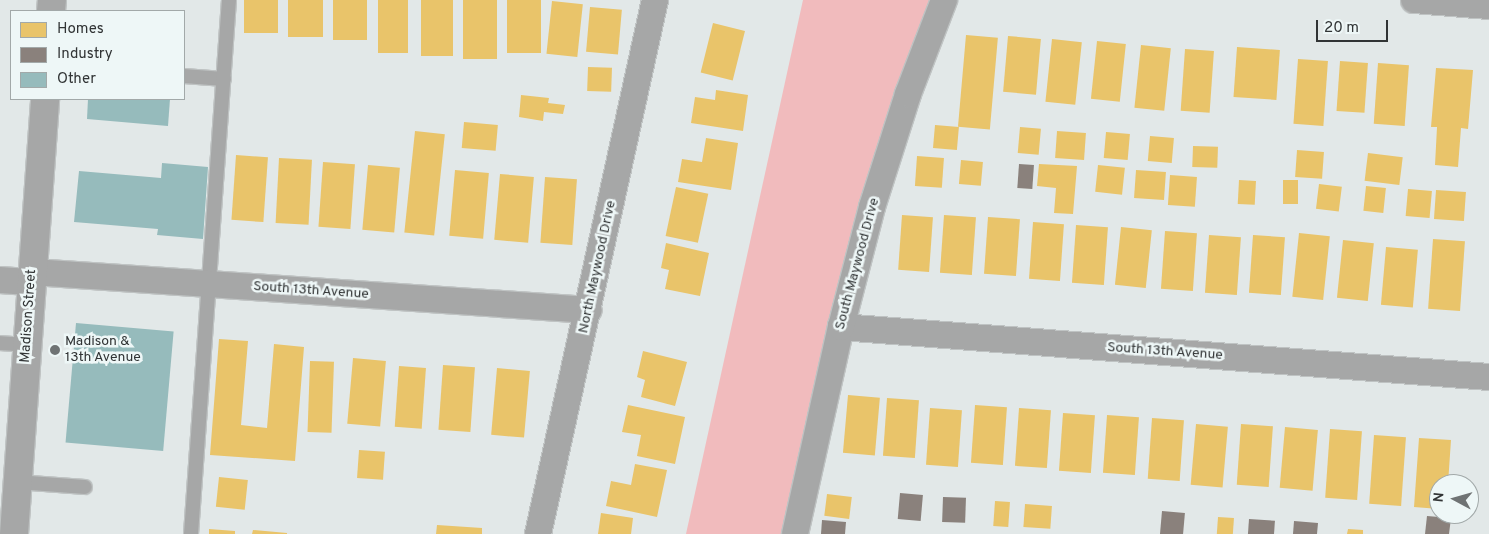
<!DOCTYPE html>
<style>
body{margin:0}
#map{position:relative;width:1489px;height:534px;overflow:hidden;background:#e2e8e8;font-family:Overpass,sans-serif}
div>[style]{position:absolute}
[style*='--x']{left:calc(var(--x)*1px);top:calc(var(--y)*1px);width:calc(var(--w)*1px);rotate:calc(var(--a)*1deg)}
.green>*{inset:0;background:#f1bbbd}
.homes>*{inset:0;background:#e9c46a;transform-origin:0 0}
.industry>*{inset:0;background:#8a817c;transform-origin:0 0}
.building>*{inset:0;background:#96bbbc;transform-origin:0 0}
.roads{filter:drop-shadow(1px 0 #bfc3c3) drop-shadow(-1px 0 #bfc3c3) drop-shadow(0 1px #bfc3c3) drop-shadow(0 -1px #bfc3c3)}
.service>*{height:14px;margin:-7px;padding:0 7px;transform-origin:7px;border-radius:7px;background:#a6a7a7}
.minor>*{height:26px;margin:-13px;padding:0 13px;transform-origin:13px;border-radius:13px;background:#a6a7a7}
.secondary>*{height:28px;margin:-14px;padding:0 14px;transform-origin:14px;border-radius:14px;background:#a6a7a7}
.dots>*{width:14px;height:14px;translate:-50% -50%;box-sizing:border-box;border:2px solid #eef7f7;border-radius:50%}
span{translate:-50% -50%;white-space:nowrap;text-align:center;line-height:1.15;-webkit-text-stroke:5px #eef7f7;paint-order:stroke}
.street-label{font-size:14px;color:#313435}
.poi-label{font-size:14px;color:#313435}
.left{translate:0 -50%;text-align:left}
.legend{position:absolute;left:10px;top:10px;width:175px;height:90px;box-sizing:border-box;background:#eef7f7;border:1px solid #a2a9a9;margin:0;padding:6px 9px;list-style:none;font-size:15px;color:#313435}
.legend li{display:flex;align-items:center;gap:10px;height:25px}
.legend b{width:25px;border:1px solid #a2a9a9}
.north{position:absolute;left:1429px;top:474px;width:50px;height:50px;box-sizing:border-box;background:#eef7f7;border:1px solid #a2a9a9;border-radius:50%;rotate:276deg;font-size:14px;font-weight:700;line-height:20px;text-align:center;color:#313435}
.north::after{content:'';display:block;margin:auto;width:18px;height:22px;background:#6f7374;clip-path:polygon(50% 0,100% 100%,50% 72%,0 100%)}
.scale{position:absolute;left:1316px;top:20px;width:72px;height:22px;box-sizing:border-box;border:2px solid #313435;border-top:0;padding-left:6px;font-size:15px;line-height:18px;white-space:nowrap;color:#313435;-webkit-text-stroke:4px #eef7f7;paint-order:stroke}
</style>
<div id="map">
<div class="green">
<i style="clip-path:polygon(803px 0,932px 0,783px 534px,686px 534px)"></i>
</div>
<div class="homes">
<i style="left:244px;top:0;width:34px;height:33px"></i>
<i style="left:288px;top:0;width:35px;height:37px"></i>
<i style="left:333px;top:0;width:34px;height:40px"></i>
<i style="left:378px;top:0;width:30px;height:53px"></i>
<i style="left:421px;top:0;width:32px;height:56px"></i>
<i style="left:463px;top:0;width:34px;height:59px"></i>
<i style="left:507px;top:0;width:34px;height:53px"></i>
<i style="left:552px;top:1px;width:31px;height:53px;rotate:6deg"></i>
<i style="left:590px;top:7px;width:32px;height:45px;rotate:5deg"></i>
<i style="left:713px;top:23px;width:33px;height:51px;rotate:14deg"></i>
<i style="left:966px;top:35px;width:32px;height:92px;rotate:5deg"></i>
<i style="left:1008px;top:36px;width:33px;height:56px;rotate:5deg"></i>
<i style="left:1052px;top:39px;width:30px;height:63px;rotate:6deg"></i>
<i style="left:1097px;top:41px;width:29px;height:58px;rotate:6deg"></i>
<i style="left:1141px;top:45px;width:30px;height:63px;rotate:6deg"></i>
<i style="left:1237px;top:47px;width:43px;height:50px;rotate:4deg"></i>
<i style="left:1185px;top:49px;width:29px;height:62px;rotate:4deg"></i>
<i style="left:1298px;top:59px;width:30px;height:65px;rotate:4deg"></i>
<i style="left:1340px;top:61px;width:28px;height:50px;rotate:4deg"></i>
<i style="left:1378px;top:63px;width:31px;height:61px;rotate:4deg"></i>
<i style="left:588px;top:67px;width:24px;height:24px;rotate:2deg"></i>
<i style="clip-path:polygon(1436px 68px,1473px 70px,1468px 129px,1461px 128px,1458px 167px,1435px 165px,1437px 127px,1431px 127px)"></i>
<i style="clip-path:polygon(716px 90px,748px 95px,743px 131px,691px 123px,695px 97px,715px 100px)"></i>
<i style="clip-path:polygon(521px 95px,549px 98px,548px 103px,565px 105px,563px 114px,544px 112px,543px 121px,519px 117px)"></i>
<i style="left:464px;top:122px;width:34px;height:26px;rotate:5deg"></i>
<i style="left:935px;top:125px;width:24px;height:23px;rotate:5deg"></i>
<i style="left:1020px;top:127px;width:21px;height:26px;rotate:5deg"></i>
<i style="left:415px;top:131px;width:30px;height:102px;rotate:6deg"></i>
<i style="left:1057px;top:131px;width:29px;height:27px;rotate:4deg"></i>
<i style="left:1106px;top:132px;width:24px;height:26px;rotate:5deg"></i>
<i style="left:1150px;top:136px;width:24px;height:25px;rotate:5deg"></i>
<i style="clip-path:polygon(706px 138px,738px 143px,731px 190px,678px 182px,682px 159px,702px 162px)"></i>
<i style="left:1193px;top:146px;width:25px;height:21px;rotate:2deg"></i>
<i style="left:1297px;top:150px;width:27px;height:27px;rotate:4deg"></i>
<i style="left:1368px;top:153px;width:35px;height:28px;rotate:7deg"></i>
<i style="left:236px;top:155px;width:32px;height:65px;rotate:4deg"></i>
<i style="left:917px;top:156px;width:27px;height:30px;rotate:4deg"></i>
<i style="left:279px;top:158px;width:33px;height:65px;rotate:3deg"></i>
<i style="left:961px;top:160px;width:22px;height:24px;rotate:5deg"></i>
<i style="left:323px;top:162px;width:32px;height:65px;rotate:4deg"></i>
<i style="clip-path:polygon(1039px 164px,1077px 166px,1073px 214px,1054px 213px,1056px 188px,1037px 186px)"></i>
<i style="left:368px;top:165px;width:32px;height:65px;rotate:5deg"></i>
<i style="left:1098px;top:165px;width:27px;height:27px;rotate:6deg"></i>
<i style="left:455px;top:170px;width:34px;height:66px;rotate:5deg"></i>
<i style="left:1136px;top:170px;width:30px;height:28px;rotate:4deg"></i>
<i style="left:500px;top:174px;width:34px;height:66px;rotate:5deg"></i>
<i style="left:1170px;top:175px;width:27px;height:30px;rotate:4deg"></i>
<i style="left:545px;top:177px;width:32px;height:66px;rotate:4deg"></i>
<i style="left:1239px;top:180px;width:17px;height:24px;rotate:3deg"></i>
<i style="left:1283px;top:180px;width:15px;height:24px"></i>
<i style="left:1319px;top:184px;width:23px;height:25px;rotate:7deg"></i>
<i style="left:1366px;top:186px;width:20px;height:25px;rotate:6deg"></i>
<i style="left:676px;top:187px;width:33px;height:50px;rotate:12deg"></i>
<i style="left:1408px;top:189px;width:24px;height:27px;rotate:5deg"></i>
<i style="left:1436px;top:190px;width:30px;height:29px;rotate:4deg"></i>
<i style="left:902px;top:215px;width:31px;height:55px;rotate:4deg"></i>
<i style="left:944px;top:215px;width:32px;height:58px;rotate:4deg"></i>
<i style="left:988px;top:217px;width:32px;height:57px;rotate:4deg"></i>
<i style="left:1033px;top:222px;width:31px;height:57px;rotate:4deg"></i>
<i style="left:1076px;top:225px;width:32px;height:58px;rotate:4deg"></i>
<i style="left:1121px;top:227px;width:31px;height:58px;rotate:6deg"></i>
<i style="left:1165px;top:231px;width:32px;height:58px;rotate:4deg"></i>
<i style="left:1299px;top:233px;width:31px;height:64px;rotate:6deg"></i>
<i style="left:1209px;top:235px;width:32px;height:58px;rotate:4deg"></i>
<i style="left:1253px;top:235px;width:32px;height:58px;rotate:4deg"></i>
<i style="left:1433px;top:239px;width:32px;height:70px;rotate:4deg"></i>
<i style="left:1343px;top:240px;width:31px;height:58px;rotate:6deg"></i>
<i style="clip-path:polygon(666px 243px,709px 253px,700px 296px,665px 289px,669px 270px,661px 268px)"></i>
<i style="left:1386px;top:247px;width:32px;height:58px;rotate:5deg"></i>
<i style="clip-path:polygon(219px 339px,248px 341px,241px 425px,267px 428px,274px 344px,304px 347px,295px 461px,210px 455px)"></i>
<i style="clip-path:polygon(643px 351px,687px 362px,675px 406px,641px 397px,645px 380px,637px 377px)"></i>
<i style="left:353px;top:358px;width:33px;height:66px;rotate:5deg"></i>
<i style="left:310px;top:361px;width:24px;height:71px;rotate:2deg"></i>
<i style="left:443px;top:365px;width:32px;height:65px;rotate:4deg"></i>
<i style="left:399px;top:366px;width:27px;height:61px;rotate:4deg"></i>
<i style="left:497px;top:368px;width:33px;height:67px;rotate:5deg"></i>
<i style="left:848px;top:395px;width:32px;height:58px;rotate:5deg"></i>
<i style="left:887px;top:398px;width:32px;height:58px;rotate:4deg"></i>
<i style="clip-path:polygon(628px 405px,685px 417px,675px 464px,637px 456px,641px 435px,622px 432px)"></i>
<i style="left:975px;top:405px;width:32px;height:58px;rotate:4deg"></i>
<i style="left:930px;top:408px;width:32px;height:57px;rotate:4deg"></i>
<i style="left:1019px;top:408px;width:32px;height:58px;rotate:4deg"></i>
<i style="left:1063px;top:413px;width:32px;height:58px;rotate:4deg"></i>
<i style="left:1107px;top:415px;width:32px;height:58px;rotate:4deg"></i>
<i style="left:1152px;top:418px;width:32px;height:61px;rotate:4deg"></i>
<i style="left:1196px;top:424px;width:32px;height:61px;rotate:5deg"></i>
<i style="left:1241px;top:424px;width:32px;height:61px;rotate:4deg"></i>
<i style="left:1285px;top:427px;width:33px;height:61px;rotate:5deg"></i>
<i style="left:1330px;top:429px;width:32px;height:69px;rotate:4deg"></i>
<i style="left:1374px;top:435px;width:32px;height:69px;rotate:4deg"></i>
<i style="clip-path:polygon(1419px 438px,1451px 440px,1448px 484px,1439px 484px,1439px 509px,1414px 507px)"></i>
<i style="left:359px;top:450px;width:26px;height:28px;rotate:4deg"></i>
<i style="clip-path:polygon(635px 464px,667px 470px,657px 517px,606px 506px,611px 481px,631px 485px)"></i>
<i style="left:219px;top:477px;width:29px;height:30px;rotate:6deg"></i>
<i style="left:827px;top:494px;width:25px;height:22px;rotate:7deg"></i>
<i style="left:995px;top:501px;width:15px;height:25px;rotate:4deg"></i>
<i style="left:1025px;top:504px;width:27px;height:23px;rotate:4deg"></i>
<i style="clip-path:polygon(601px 513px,633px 518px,631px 534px,598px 534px)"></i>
<i style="left:1218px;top:517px;width:16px;height:17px;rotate:4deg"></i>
<i style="clip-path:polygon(437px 525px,482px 528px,482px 534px,436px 534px)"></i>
<i style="clip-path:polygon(209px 529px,235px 531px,235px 534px,209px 534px)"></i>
<i style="clip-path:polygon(1348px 529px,1363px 530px,1363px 534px,1347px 534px)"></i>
<i style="clip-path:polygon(253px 530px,287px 533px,287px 534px,252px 534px)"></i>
</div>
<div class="industry">
<i style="left:1019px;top:164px;width:15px;height:24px;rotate:4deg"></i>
<i style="left:900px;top:493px;width:23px;height:26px;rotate:5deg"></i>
<i style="left:943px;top:497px;width:23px;height:25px;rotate:2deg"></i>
<i style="left:1162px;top:511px;width:23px;height:23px;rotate:5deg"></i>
<i style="clip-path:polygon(1427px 516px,1451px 518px,1449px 534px,1425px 534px)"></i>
<i style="left:1249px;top:519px;width:26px;height:15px;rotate:4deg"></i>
<i style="clip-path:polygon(822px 520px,846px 522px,845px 534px,821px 534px)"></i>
<i style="clip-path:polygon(1294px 521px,1318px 523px,1317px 534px,1293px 534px)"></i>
</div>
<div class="building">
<i style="clip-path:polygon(88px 99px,170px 99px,168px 126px,87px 119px)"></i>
<i style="clip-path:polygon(162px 163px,208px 167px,203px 239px,157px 235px,158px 229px,74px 222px,79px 171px,161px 178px)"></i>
<i style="left:76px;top:323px;width:98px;height:120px;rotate:5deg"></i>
</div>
<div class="roads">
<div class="service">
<i style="--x:184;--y:76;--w:40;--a:4.3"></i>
<i style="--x:0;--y:343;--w:27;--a:4"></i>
<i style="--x:17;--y:482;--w:68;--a:4.2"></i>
<i style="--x:191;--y:534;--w:535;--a:-85.93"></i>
</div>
<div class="minor">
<i style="--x:1414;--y:0;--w:75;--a:4.6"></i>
<i style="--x:33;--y:272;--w:557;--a:3.91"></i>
<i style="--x:0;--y:280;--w:32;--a:4"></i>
<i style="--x:841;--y:327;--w:650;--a:4.41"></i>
<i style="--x:538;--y:534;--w:547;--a:-77.64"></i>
<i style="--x:795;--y:534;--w:212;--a:-77.5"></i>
<i style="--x:841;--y:327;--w:124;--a:-75.5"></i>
<i style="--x:872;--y:207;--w:119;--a:-72.3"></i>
<i style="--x:908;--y:94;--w:101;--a:-69"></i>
</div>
<div class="secondary">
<i style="--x:51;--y:11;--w:11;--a:-85"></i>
<i style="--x:14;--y:534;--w:436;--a:-85.9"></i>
</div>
</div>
<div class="dots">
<i style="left:55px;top:350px;background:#6f7374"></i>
</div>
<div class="street-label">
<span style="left:858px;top:264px;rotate:-75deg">South Maywood Drive</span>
<span style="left:598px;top:267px;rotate:-78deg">North Maywood Drive</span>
<span style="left:311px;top:291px;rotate:4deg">South 13th Avenue</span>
<span style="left:29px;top:316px;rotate:-86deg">Madison Street</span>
<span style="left:1165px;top:352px;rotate:4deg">South 13th Avenue</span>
</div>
<div class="poi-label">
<span class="left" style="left:65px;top:350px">Madison &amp;<br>13th Avenue</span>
</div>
<ul class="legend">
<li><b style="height:14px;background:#e9c46a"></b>Homes</li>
<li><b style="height:14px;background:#8a817c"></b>Industry</li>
<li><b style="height:14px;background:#96bbbc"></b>Other</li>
</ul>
<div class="north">N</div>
<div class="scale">20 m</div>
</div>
